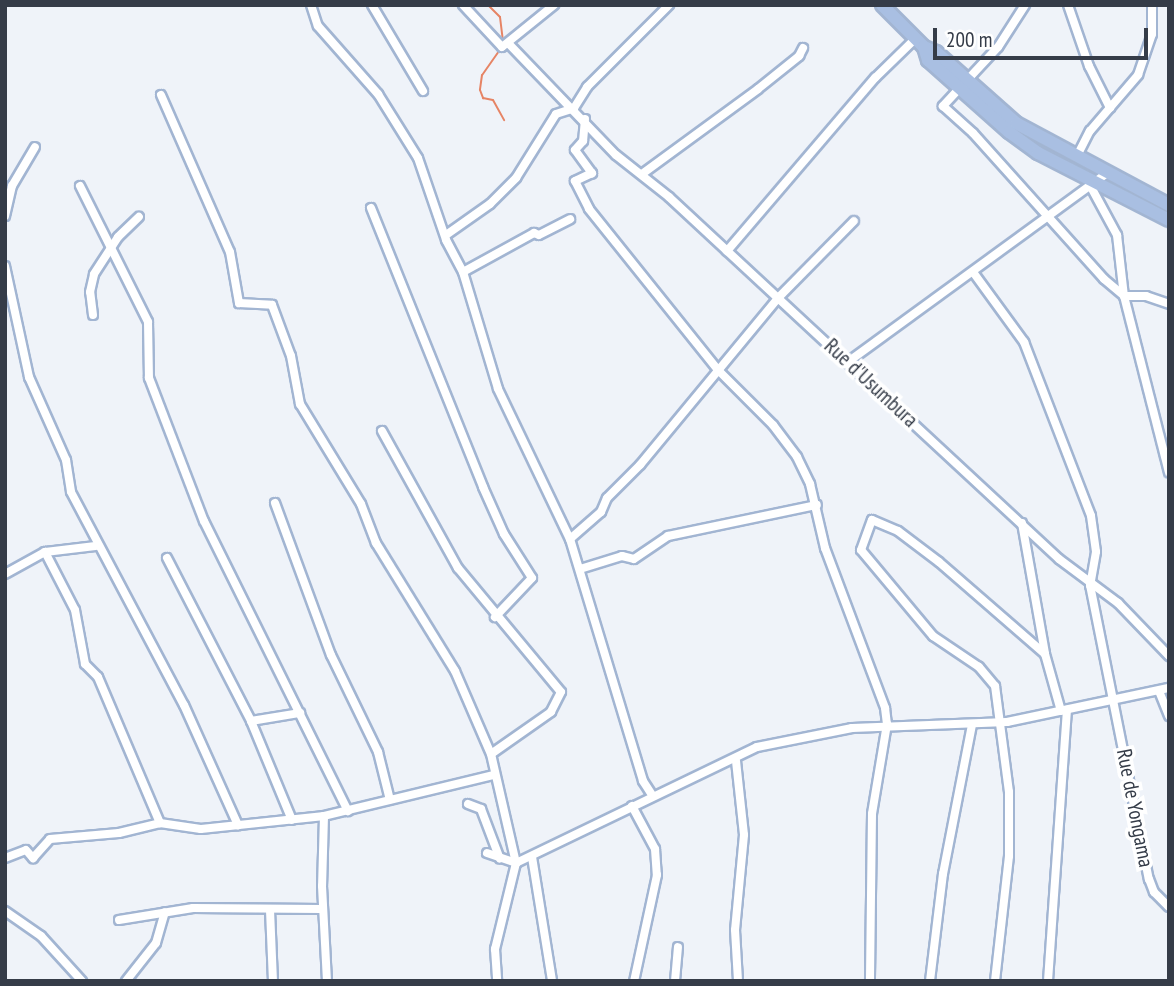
<!DOCTYPE html>
<style>
body{margin:0}
#map{position:relative;width:1174px;height:986px;overflow:hidden;background:#eff3f9;font-family:"PT Sans Narrow",sans-serif}
div>[style]{position:absolute}
[style*='--x']{left:calc(var(--x)*1px);top:calc(var(--y)*1px);width:calc(var(--w)*1px);rotate:calc(var(--a)*1deg)}
.stream>*{height:2px;margin:-1px;padding:0 1px;transform-origin:1px;border-radius:1px;background:#e68465}
.roads{filter:drop-shadow(2px 0 #a2b5d2) drop-shadow(-2px 0 #a2b5d2) drop-shadow(0 2px #a2b5d2) drop-shadow(0 -2px #a2b5d2)}
.minor>*{height:8px;margin:-4px;padding:0 4px;transform-origin:4px;border-radius:4px;background:#fff}
.primary>*{height:12px;margin:-6px;padding:0 6px;transform-origin:6px;border-radius:6px;background:#a9bfe2}
span{translate:-50% -50%;white-space:nowrap;text-align:center;line-height:1.15;-webkit-text-stroke:7px #fff;paint-order:stroke}
.street-label{font-size:21px;color:#353c48}
.frame{position:absolute;inset:0;border:7px solid #353c48;pointer-events:none}
.scale{position:absolute;left:933px;top:28px;width:215px;height:32px;box-sizing:border-box;border:4px solid #353c48;border-top:0;padding-left:9px;font-size:21px;line-height:24px;white-space:nowrap;color:#353c48;-webkit-text-stroke:5px #fff;paint-order:stroke}
</style>
<div id="map">
<div class="stream">
<i style="--x:488;--y:5;--w:17;--a:45"></i>
<i style="--x:500;--y:17;--w:26;--a:83"></i>
<i style="--x:499;--y:51;--w:29;--a:125"></i>
<i style="--x:482;--y:75;--w:15;--a:98"></i>
<i style="--x:480;--y:90;--w:9;--a:69"></i>
<i style="--x:483;--y:98;--w:10;--a:11"></i>
<i style="--x:493;--y:100;--w:23;--a:61"></i>
</div>
<div class="roads">
<div class="minor">
<i style="--x:311;--y:5;--w:22;--a:72"></i>
<i style="--x:318;--y:26;--w:91;--a:48.6"></i>
<i style="--x:378;--y:94;--w:75;--a:58"></i>
<i style="--x:418;--y:158;--w:87;--a:71.1"></i>
<i style="--x:446;--y:240;--w:36;--a:62"></i>
<i style="--x:463;--y:272;--w:122;--a:73.3"></i>
<i style="--x:498;--y:389;--w:166;--a:64.4"></i>
<i style="--x:570;--y:539;--w:253;--a:73.2"></i>
<i style="--x:643;--y:781;--w:17;--a:57"></i>
<i style="--x:372;--y:5;--w:100;--a:59.3"></i>
<i style="--x:463;--y:5;--w:57;--a:47.1"></i>
<i style="--x:502;--y:47;--w:67;--a:-38.9"></i>
<i style="--x:1025;--y:5;--w:50;--a:122.7"></i>
<i style="--x:998;--y:47;--w:81;--a:133"></i>
<i style="--x:943;--y:106;--w:40;--a:42"></i>
<i style="--x:973;--y:133;--w:196;--a:48.1"></i>
<i style="--x:1104;--y:279;--w:26;--a:40"></i>
<i style="--x:1124;--y:296;--w:22;--a:0"></i>
<i style="--x:1146;--y:296;--w:24;--a:19"></i>
<i style="--x:1068;--y:5;--w:65;--a:71"></i>
<i style="--x:1089;--y:66;--w:47;--a:63.4"></i>
<i style="--x:509;--y:44;--w:154;--a:46.1"></i>
<i style="--x:616;--y:155;--w:68;--a:38.4"></i>
<i style="--x:669;--y:197;--w:532;--a:42.87"></i>
<i style="--x:1059;--y:559;--w:74;--a:36.7"></i>
<i style="--x:1118;--y:603;--w:74;--a:46.1"></i>
<i style="--x:161;--y:95;--w:171;--a:66.3"></i>
<i style="--x:230;--y:252;--w:52;--a:80"></i>
<i style="--x:239;--y:303;--w:33;--a:3"></i>
<i style="--x:272;--y:305;--w:54;--a:69.6"></i>
<i style="--x:291;--y:356;--w:49;--a:79.4"></i>
<i style="--x:300;--y:404;--w:117;--a:58.6"></i>
<i style="--x:361;--y:504;--w:42;--a:69"></i>
<i style="--x:376;--y:543;--w:150;--a:58.3"></i>
<i style="--x:455;--y:671;--w:90;--a:66.6"></i>
<i style="--x:491;--y:754;--w:112;--a:77.1"></i>
<i style="--x:516;--y:863;--w:267;--a:-25.7"></i>
<i style="--x:757;--y:747;--w:97;--a:-11.3"></i>
<i style="--x:852;--y:728;--w:155;--a:-2.2"></i>
<i style="--x:1007;--y:722;--w:166;--a:-11.9"></i>
<i style="--x:574;--y:108;--w:25;--a:-58"></i>
<i style="--x:587;--y:87;--w:116;--a:-45"></i>
<i style="--x:585;--y:119;--w:22;--a:95"></i>
<i style="--x:583;--y:141;--w:12;--a:132"></i>
<i style="--x:575;--y:150;--w:29;--a:54"></i>
<i style="--x:592;--y:173;--w:19;--a:155"></i>
<i style="--x:575;--y:181;--w:31;--a:63"></i>
<i style="--x:589;--y:209;--w:206;--a:51.3"></i>
<i style="--x:718;--y:370;--w:78;--a:45"></i>
<i style="--x:773;--y:425;--w:40;--a:53"></i>
<i style="--x:797;--y:457;--w:30;--a:64"></i>
<i style="--x:810;--y:484;--w:66;--a:76.8"></i>
<i style="--x:825;--y:548;--w:171;--a:69.4"></i>
<i style="--x:885;--y:708;--w:16;--a:83"></i>
<i style="--x:887;--y:724;--w:91;--a:99.5"></i>
<i style="--x:872;--y:814;--w:167;--a:90.7"></i>
<i style="--x:1077;--y:156;--w:28;--a:-63"></i>
<i style="--x:1090;--y:131;--w:74;--a:-49.4"></i>
<i style="--x:1138;--y:75;--w:43;--a:-71.1"></i>
<i style="--x:1152;--y:34;--w:29;--a:-90"></i>
<i style="--x:642;--y:174;--w:144;--a:-36.2"></i>
<i style="--x:758;--y:89;--w:53;--a:-38.8"></i>
<i style="--x:799;--y:56;--w:9;--a:-63"></i>
<i style="--x:80;--y:186;--w:152;--a:63.4"></i>
<i style="--x:148;--y:322;--w:56;--a:89"></i>
<i style="--x:149;--y:378;--w:153;--a:69"></i>
<i style="--x:204;--y:521;--w:324;--a:63.6"></i>
<i style="--x:1091;--y:187;--w:55;--a:61.6"></i>
<i style="--x:1117;--y:235;--w:61;--a:83.5"></i>
<i style="--x:1124;--y:296;--w:182;--a:75.7"></i>
<i style="--x:371;--y:208;--w:301;--a:68.1"></i>
<i style="--x:483;--y:487;--w:51;--a:65.9"></i>
<i style="--x:504;--y:534;--w:52;--a:57.5"></i>
<i style="--x:532;--y:578;--w:54;--a:133.5"></i>
<i style="--x:5;--y:216;--w:31;--a:-77"></i>
<i style="--x:12;--y:186;--w:45;--a:-59.5"></i>
<i style="--x:446;--y:235;--w:54;--a:-35.2"></i>
<i style="--x:490;--y:204;--w:37;--a:-45"></i>
<i style="--x:516;--y:178;--w:75;--a:-58"></i>
<i style="--x:556;--y:114;--w:19;--a:-18"></i>
<i style="--x:727;--y:251;--w:228;--a:-49.5"></i>
<i style="--x:875;--y:78;--w:56;--a:-44.3"></i>
<i style="--x:5;--y:266;--w:114;--a:77.8"></i>
<i style="--x:29;--y:377;--w:91;--a:66"></i>
<i style="--x:66;--y:460;--w:32;--a:81"></i>
<i style="--x:71;--y:492;--w:241;--a:62.1"></i>
<i style="--x:184;--y:705;--w:132;--a:65.8"></i>
<i style="--x:463;--y:272;--w:81;--a:-28.8"></i>
<i style="--x:534;--y:233;--w:5;--a:22"></i>
<i style="--x:539;--y:235;--w:35;--a:-27"></i>
<i style="--x:973;--y:272;--w:87;--a:53.9"></i>
<i style="--x:1024;--y:342;--w:186;--a:68.9"></i>
<i style="--x:1091;--y:516;--w:36;--a:82"></i>
<i style="--x:1096;--y:552;--w:34;--a:100"></i>
<i style="--x:1090;--y:585;--w:300;--a:78.7"></i>
<i style="--x:1149;--y:879;--w:14;--a:69"></i>
<i style="--x:1154;--y:892;--w:21;--a:45"></i>
<i style="--x:93;--y:315;--w:23;--a:-97"></i>
<i style="--x:90;--y:292;--w:18;--a:-77"></i>
<i style="--x:94;--y:274;--w:44;--a:-57"></i>
<i style="--x:118;--y:237;--w:29;--a:-44"></i>
<i style="--x:848;--y:362;--w:321;--a:-36.1"></i>
<i style="--x:382;--y:431;--w:157;--a:61"></i>
<i style="--x:458;--y:568;--w:161;--a:50.3"></i>
<i style="--x:561;--y:692;--w:22;--a:117"></i>
<i style="--x:551;--y:712;--w:73;--a:145"></i>
<i style="--x:275;--y:503;--w:162;--a:69.8"></i>
<i style="--x:331;--y:655;--w:108;--a:64.1"></i>
<i style="--x:378;--y:752;--w:49;--a:76"></i>
<i style="--x:1022;--y:523;--w:133;--a:80"></i>
<i style="--x:1045;--y:654;--w:59;--a:74.3"></i>
<i style="--x:570;--y:539;--w:41;--a:-41.1"></i>
<i style="--x:601;--y:512;--w:15;--a:-67"></i>
<i style="--x:607;--y:498;--w:47;--a:-45"></i>
<i style="--x:640;--y:465;--w:217;--a:-50.4"></i>
<i style="--x:778;--y:298;--w:108;--a:-45.4"></i>
<i style="--x:45;--y:552;--w:65;--a:62.7"></i>
<i style="--x:75;--y:610;--w:55;--a:79.5"></i>
<i style="--x:85;--y:664;--w:18;--a:45"></i>
<i style="--x:98;--y:677;--w:159;--a:67"></i>
<i style="--x:167;--y:558;--w:183;--a:62.7"></i>
<i style="--x:251;--y:721;--w:50;--a:-9.3"></i>
<i style="--x:580;--y:569;--w:44;--a:-17.2"></i>
<i style="--x:622;--y:556;--w:12;--a:14"></i>
<i style="--x:634;--y:559;--w:41;--a:-34.1"></i>
<i style="--x:668;--y:536;--w:152;--a:-11.8"></i>
<i style="--x:5;--y:574;--w:46;--a:-28.8"></i>
<i style="--x:45;--y:552;--w:51;--a:-6.7"></i>
<i style="--x:1159;--y:691;--w:27;--a:68"></i>
<i style="--x:251;--y:721;--w:107;--a:67.5"></i>
<i style="--x:736;--y:761;--w:74;--a:83.8"></i>
<i style="--x:744;--y:835;--w:95;--a:95.4"></i>
<i style="--x:735;--y:930;--w:51;--a:86.6"></i>
<i style="--x:468;--y:804;--w:14;--a:21"></i>
<i style="--x:481;--y:809;--w:53;--a:69.2"></i>
<i style="--x:632;--y:806;--w:49;--a:61.9"></i>
<i style="--x:655;--y:849;--w:26;--a:86"></i>
<i style="--x:657;--y:875;--w:108;--a:102.2"></i>
<i style="--x:324;--y:816;--w:70;--a:91.6"></i>
<i style="--x:322;--y:886;--w:95;--a:87"></i>
<i style="--x:487;--y:853;--w:31;--a:19"></i>
<i style="--x:516;--y:863;--w:89;--a:103.7"></i>
<i style="--x:495;--y:949;--w:32;--a:86"></i>
<i style="--x:532;--y:857;--w:126;--a:80.8"></i>
<i style="--x:5;--y:858;--w:22;--a:-21"></i>
<i style="--x:26;--y:850;--w:11;--a:49"></i>
<i style="--x:33;--y:858;--w:25;--a:-48"></i>
<i style="--x:50;--y:839;--w:69;--a:-5"></i>
<i style="--x:119;--y:833;--w:42;--a:-13.7"></i>
<i style="--x:160;--y:823;--w:41;--a:8.3"></i>
<i style="--x:201;--y:829;--w:124;--a:-6"></i>
<i style="--x:324;--y:816;--w:174;--a:-13.6"></i>
<i style="--x:270;--y:910;--w:71;--a:87.6"></i>
<i style="--x:5;--y:911;--w:44;--a:34.8"></i>
<i style="--x:41;--y:936;--w:61;--a:47.7"></i>
<i style="--x:119;--y:920;--w:75;--a:-9.2"></i>
<i style="--x:193;--y:908;--w:129;--a:0.4"></i>
<i style="--x:126;--y:981;--w:48;--a:-51.7"></i>
<i style="--x:156;--y:943;--w:32;--a:-74"></i>
<i style="--x:675;--y:981;--w:34;--a:-85"></i>
<i style="--x:930;--y:981;--w:108;--a:-83.1"></i>
<i style="--x:943;--y:874;--w:152;--a:-79"></i>
<i style="--x:995;--y:981;--w:126;--a:-83.6"></i>
<i style="--x:1009;--y:856;--w:64;--a:-90"></i>
<i style="--x:1009;--y:792;--w:107;--a:-97.5"></i>
<i style="--x:995;--y:686;--w:25;--a:-130"></i>
<i style="--x:979;--y:667;--w:55;--a:-146"></i>
<i style="--x:933;--y:636;--w:112;--a:-129.9"></i>
<i style="--x:861;--y:550;--w:32;--a:-70"></i>
<i style="--x:872;--y:520;--w:28;--a:23"></i>
<i style="--x:898;--y:531;--w:51;--a:37.1"></i>
<i style="--x:939;--y:562;--w:140;--a:41"></i>
<i style="--x:1048;--y:981;--w:272;--a:-86"></i>
</div>
<div class="primary">
<i style="--x:882;--y:5;--w:59;--a:45"></i>
<i style="--x:924;--y:47;--w:13;--a:23"></i>
<i style="--x:936;--y:52;--w:107;--a:41.6"></i>
<i style="--x:1016;--y:123;--w:174;--a:28.2"></i>
<i style="--x:924;--y:47;--w:14;--a:73"></i>
<i style="--x:928;--y:60;--w:108;--a:41.6"></i>
<i style="--x:1009;--y:132;--w:36;--a:36"></i>
<i style="--x:1038;--y:153;--w:147;--a:27.1"></i>
</div>
</div>
<div class="street-label">
<span style="left:871px;top:383px;rotate:43deg">Rue d'Usumbura</span>
<span style="left:1135px;top:808px;rotate:79deg">Rue de Yongama</span>
</div>
<div class="frame"></div>
<div class="scale">200 m</div>
</div>
